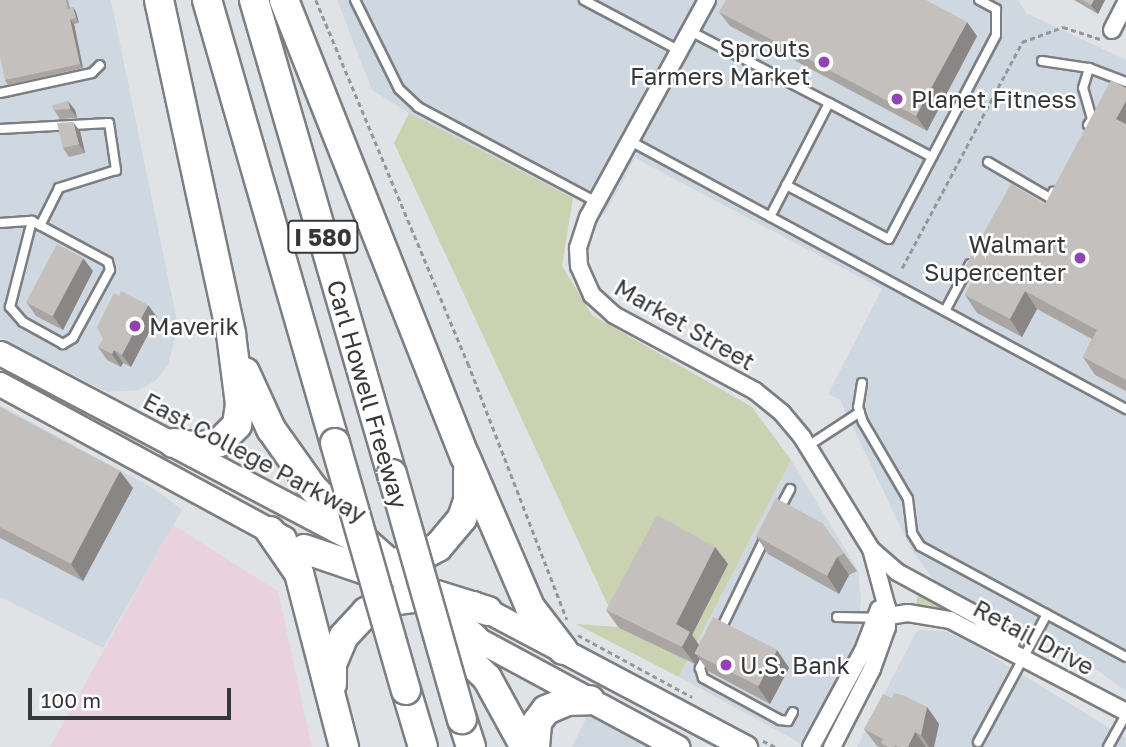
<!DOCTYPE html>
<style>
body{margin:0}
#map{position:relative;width:1126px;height:747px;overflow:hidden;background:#e0e3e6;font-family:"Golos Text",sans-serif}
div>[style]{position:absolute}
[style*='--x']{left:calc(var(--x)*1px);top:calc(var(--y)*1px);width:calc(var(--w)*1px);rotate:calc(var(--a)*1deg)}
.built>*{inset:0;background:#cfd7e0}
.industrial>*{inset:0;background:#e9d2dd}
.green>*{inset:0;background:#cad2b1}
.path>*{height:2.5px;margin-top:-1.25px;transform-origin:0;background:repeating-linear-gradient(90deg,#95979a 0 5px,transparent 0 8.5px)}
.roads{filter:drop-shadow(2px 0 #7c7e81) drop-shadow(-2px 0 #7c7e81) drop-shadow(0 2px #7c7e81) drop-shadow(0 -2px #7c7e81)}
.lane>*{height:8px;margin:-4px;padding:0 4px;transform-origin:4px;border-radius:4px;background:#fff}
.street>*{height:16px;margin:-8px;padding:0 8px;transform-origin:8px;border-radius:8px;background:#fff}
.secondary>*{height:23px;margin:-11.5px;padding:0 11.5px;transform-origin:11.5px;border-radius:11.5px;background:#fff}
.highway>*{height:28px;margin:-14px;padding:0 14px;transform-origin:14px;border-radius:14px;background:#fff}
.bridges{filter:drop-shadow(2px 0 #7c7e81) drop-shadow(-2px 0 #7c7e81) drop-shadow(0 2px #7c7e81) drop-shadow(0 -2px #7c7e81)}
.highway-bridge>*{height:28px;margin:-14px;padding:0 14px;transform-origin:14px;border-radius:14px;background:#fff}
.wall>*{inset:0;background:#a9a5a3}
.shaded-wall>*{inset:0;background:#898685}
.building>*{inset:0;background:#c4c0be;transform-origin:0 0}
.dots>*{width:19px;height:19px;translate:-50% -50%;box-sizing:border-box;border:4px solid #fff;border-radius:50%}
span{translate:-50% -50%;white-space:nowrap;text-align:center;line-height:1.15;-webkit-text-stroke:5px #fff;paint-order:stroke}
.shield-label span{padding:2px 5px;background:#fff;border:2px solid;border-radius:5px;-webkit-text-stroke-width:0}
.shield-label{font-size:23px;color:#363739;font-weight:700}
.poi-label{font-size:24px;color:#363739}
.right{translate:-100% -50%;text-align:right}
.left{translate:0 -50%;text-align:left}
.street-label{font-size:24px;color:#363739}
.scale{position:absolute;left:28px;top:688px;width:203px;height:32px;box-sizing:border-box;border:4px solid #363739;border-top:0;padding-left:9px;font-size:21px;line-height:24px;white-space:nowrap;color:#363739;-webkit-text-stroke:5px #fff;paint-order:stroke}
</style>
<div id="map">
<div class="built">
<i style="clip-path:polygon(0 0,111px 0,178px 326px,168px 365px,155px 381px,138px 390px,107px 392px,0 337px)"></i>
<i style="clip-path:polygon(337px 0,1018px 0,1026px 13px,1126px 60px,1126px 691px,1080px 658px,933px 579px,911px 549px,840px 400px,828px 394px,882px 289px,635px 158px,605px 214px,409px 113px,372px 90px)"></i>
<i style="clip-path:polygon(0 405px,153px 488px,182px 510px,103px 648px,0 597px)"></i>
<i style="clip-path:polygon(791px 460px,858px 570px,861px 600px,857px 644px,800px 743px,679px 677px)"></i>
<i style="clip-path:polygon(917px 630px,944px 631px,969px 642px,1126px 738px,1126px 747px,857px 747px)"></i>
<i style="clip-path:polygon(590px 710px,657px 747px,572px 747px)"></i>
</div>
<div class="industrial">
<i style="clip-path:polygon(173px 525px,278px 591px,312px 747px,50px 747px)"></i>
</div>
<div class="green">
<i style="clip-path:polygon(409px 113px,573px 198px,562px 266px,592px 315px,752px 407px,791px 460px,679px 677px,576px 624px,618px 627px,394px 143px)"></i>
<i style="clip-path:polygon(918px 592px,951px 609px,949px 611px,916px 606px)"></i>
</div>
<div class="path">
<i style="--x:316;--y:0;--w:394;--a:67.3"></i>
<i style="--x:468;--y:363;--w:275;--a:68.9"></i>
<i style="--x:902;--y:268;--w:256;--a:-62"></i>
<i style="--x:1022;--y:42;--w:44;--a:-20.1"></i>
<i style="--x:1063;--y:27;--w:39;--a:18"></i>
<i style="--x:578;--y:635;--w:130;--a:28.5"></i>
<i style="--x:763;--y:741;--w:14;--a:25"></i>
</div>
<div class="roads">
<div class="lane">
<i style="--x:355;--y:0;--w:99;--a:63.7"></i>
<i style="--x:399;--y:89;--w:26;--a:43"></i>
<i style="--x:418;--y:107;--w:203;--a:28"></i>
<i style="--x:584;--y:0;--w:109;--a:28"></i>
<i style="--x:690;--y:31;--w:157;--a:27.4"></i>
<i style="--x:829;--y:103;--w:128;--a:117.4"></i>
<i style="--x:1042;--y:61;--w:48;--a:8.5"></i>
<i style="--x:1089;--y:68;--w:40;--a:21"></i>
<i style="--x:0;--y:93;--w:94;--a:-12.3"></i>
<i style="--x:92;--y:73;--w:11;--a:-45"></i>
<i style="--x:829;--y:103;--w:116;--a:27.7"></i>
<i style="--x:1088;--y:125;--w:7;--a:-56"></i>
<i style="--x:1092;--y:119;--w:32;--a:-106"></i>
<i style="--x:1083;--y:88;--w:21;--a:-73"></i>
<i style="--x:0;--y:129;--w:109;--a:-3.2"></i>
<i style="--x:109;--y:123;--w:48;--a:81.5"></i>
<i style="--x:116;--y:170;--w:60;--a:162.5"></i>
<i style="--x:59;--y:188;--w:42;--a:116.6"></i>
<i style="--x:632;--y:142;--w:562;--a:28.39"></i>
<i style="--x:988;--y:162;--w:72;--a:30.1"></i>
<i style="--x:1050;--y:198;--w:7;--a:-63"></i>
<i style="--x:786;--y:185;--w:116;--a:27.7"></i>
<i style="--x:889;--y:239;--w:230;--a:-62.3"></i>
<i style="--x:996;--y:35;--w:26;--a:-90"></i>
<i style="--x:996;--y:9;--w:19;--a:-152"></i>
<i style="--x:0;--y:223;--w:32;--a:-4"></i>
<i style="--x:32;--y:221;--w:86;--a:28.3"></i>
<i style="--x:108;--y:262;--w:8;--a:76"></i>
<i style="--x:110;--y:270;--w:77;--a:118.6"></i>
<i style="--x:73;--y:338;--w:12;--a:149"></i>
<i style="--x:63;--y:344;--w:46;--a:-151.2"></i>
<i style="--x:23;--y:322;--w:20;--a:-131"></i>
<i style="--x:10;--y:307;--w:89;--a:-75.7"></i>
<i style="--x:945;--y:311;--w:53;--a:-62"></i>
<i style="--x:862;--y:383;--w:24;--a:99"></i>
<i style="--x:858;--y:407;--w:16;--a:72"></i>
<i style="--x:863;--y:422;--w:89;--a:59.7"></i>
<i style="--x:908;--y:499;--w:34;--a:83"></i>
<i style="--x:912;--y:533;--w:15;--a:58"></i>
<i style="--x:920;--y:546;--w:234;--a:28.3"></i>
<i style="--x:808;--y:446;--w:62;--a:-33.2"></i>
<i style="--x:778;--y:512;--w:26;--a:-62"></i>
<i style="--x:837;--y:617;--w:39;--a:1"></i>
<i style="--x:720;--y:631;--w:106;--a:-64.2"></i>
<i style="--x:707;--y:654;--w:16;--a:117"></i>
<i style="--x:700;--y:668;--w:10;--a:73"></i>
<i style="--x:703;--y:678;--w:88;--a:28.6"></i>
<i style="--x:780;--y:720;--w:8;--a:7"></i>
<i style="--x:788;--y:721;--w:10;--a:-61"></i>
<i style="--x:978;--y:742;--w:145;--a:-61.7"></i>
<i style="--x:1108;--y:747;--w:38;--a:-61"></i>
</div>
<div class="street">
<i style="--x:707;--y:0;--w:247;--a:118.7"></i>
<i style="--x:588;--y:217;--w:33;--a:108"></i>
<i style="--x:578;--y:248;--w:18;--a:87"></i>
<i style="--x:579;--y:266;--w:32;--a:66"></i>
<i style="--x:592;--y:295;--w:30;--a:42"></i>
<i style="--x:614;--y:315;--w:160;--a:28.3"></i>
<i style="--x:755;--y:391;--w:35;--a:39"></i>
<i style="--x:782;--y:413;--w:31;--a:50"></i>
<i style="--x:802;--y:437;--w:132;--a:58.4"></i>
<i style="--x:871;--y:549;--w:61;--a:74.8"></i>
<i style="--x:887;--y:608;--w:19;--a:90"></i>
<i style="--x:887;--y:627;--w:45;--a:109.7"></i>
<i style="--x:872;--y:669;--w:88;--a:117.1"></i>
<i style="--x:1112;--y:30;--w:30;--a:-63"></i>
<i style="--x:873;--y:551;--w:32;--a:41"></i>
<i style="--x:897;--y:572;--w:92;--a:28.5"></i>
<i style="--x:978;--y:616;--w:42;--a:38.2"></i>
<i style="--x:876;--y:618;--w:32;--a:-9"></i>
<i style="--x:908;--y:613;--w:43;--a:9.5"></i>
<i style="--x:950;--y:620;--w:199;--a:27.6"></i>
<i style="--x:811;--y:747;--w:109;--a:-61.6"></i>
<i style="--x:863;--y:651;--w:45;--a:-69.1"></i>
</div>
<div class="secondary">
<i style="--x:0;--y:353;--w:403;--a:27.8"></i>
<i style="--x:0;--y:384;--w:323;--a:28.5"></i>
<i style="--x:473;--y:603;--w:308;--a:27.9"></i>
<i style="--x:460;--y:630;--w:247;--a:28.3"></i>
</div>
<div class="highway">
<i style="--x:159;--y:0;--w:342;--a:77.8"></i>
<i style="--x:231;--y:334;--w:71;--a:82.7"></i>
<i style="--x:240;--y:404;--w:21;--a:98"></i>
<i style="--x:237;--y:425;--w:24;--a:135"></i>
<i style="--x:220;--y:442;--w:22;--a:167"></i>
<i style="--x:199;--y:447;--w:26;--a:-171"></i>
<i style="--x:207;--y:0;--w:461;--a:73.9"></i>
<i style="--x:254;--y:0;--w:494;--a:73.8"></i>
<i style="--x:284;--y:0;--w:491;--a:68.4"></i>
<i style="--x:465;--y:456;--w:164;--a:66.7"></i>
<i style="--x:530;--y:607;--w:54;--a:52.5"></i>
<i style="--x:245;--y:372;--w:63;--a:65.5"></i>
<i style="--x:271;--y:429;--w:71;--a:54.7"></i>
<i style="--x:312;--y:487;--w:74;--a:46.1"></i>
<i style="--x:363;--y:540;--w:149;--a:41.5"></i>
<i style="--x:270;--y:531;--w:51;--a:55.4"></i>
<i style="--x:299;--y:573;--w:180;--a:75.5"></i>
<i style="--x:304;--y:549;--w:62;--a:18.7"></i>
<i style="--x:363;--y:569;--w:56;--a:-11.3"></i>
<i style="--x:418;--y:558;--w:23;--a:-29"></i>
<i style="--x:438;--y:547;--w:38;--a:-50"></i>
<i style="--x:462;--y:518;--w:18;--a:-71"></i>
<i style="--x:468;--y:501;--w:30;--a:-90"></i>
<i style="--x:438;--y:630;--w:69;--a:44.4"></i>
<i style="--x:487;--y:678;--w:79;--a:61.2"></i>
<i style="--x:332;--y:684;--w:20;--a:-90"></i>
<i style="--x:332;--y:664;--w:30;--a:-67"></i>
<i style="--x:344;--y:636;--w:33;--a:-47"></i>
<i style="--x:366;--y:612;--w:21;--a:-29"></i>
<i style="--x:384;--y:602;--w:52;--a:-7.7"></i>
<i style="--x:436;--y:595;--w:54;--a:17.1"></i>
<i style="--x:406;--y:690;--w:59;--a:73.4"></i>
<i style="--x:462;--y:719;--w:29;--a:72"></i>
<i style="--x:535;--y:747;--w:25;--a:-85"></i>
<i style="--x:537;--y:722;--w:15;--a:-53"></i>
<i style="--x:546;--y:710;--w:23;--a:-23"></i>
<i style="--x:567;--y:701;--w:23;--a:-2"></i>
</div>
</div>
<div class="bridges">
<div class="highway-bridge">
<i style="--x:335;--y:443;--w:257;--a:74"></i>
<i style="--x:392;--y:474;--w:255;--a:74.1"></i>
</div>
</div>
<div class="wall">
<i style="clip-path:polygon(0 0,68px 0,70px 8px,73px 7px,76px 12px,79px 23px,74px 24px,83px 68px,8px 85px,5px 80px)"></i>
<i style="clip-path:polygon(1074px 0,1105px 0,1098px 14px)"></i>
<i style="clip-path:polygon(719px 12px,977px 36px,927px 131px,730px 26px)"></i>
<i style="clip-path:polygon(1126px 88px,1126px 391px,1095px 375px,1083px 357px,1092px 339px,1037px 309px,1022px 337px,977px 313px,965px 295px,972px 282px,963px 270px,1045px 204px)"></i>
<i style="clip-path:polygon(52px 105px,75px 110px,77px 118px,60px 119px,54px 110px)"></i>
<i style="clip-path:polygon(80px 131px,85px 153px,69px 157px,63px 148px)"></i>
<i style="clip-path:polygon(93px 271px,63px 330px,36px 316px,27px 303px)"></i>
<i style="clip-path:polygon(157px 317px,131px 367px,123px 363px,121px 367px,107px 360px,98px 347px)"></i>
<i style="clip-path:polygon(0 407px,133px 488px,83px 581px,0 538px)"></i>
<i style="clip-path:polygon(822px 523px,857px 571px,849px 575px,839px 594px,768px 554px,756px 536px)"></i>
<i style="clip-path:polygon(715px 547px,728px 564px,692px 635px,699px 646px,777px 650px,789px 668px,770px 704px,708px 671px,698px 657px,695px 664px,619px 628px,606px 610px)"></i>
<i style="clip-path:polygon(892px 698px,927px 707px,939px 724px,934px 747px,879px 747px,877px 746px,864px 729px)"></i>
</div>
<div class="shaded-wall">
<i style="clip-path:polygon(1094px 0,1105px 0,1098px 14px,1091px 5px)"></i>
<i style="clip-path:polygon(73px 7px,76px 12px,79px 23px,76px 18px)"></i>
<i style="clip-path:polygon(70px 19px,74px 24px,83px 68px,80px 64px)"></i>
<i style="clip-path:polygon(967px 22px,977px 36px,927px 131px,916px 116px)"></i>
<i style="clip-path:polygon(68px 101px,75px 110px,77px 118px,70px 109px)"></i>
<i style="clip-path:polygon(1126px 101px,1126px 133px,1116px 119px)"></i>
<i style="clip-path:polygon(73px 122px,80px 131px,85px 153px,79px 144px)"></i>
<i style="clip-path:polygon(83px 258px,93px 271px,63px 330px,53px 316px)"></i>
<i style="clip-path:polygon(1025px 291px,1037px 309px,1022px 337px,1010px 319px)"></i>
<i style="clip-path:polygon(148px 305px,157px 317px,131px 367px,122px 355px)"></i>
<i style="clip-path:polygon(114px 350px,123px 363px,121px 367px,112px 354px)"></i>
<i style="clip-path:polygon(120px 471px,133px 488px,83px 581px,71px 564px)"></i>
<i style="clip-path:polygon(715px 547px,728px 564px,692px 635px,702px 649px,696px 654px,698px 657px,695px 664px,682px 647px,676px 624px)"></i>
<i style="clip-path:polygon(837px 557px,849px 575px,839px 594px,827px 576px)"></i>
<i style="clip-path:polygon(777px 650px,789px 668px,770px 704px,758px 687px)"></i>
<i style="clip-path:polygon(927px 707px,939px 724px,934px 747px,929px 747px,921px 735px)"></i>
<i style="clip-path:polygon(915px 732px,926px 747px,908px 747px)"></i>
</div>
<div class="building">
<i style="clip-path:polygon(0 0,66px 0,68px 9px,73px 7px,76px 18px,70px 19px,80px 64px,5px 80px,0 57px)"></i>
<i style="clip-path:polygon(726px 0,926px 0,967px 22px,916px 116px,719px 12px)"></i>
<i style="clip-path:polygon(1082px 0,1094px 0,1091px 5px)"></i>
<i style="clip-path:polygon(1111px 80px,1126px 88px,1126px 101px,1116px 119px,1126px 124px,1126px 380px,1083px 357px,1097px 330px,1025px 291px,1010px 319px,965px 295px,975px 277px,963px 270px,1011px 184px,1045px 204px)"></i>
<i style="clip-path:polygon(68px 101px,70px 109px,54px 110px,52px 105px)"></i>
<i style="clip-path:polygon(73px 122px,79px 144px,63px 148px,57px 123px)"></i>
<i style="left:57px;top:244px;width:30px;height:66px;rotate:28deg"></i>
<i style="clip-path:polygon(121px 291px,148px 305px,122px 355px,114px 350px,112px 354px,98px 347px,103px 339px,97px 327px,114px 293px,119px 296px)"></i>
<i style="clip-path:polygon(0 407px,120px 471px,71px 564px,0 527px)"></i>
<i style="clip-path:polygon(776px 498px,822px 523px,844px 553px,837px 557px,827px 576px,756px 536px)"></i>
<i style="clip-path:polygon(657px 515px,715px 547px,676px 624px,690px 632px,682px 647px,606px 610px)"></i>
<i style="left:713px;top:617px;width:72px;height:41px;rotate:27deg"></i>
<i style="clip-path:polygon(894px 693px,905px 696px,927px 707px,921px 735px,915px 732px,908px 747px,898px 747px,895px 745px,894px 747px,888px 747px,881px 743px,883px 739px,864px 729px,883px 694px,892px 698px)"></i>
</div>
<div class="dots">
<i style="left:824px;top:62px;background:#9143b3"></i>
<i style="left:897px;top:99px;background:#9143b3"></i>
<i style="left:1080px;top:258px;background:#9143b3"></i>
<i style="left:135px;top:326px;background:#9143b3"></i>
<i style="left:726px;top:665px;background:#9143b3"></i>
</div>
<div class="shield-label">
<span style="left:323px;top:237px">I 580</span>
</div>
<div class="poi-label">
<span class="right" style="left:810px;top:62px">Sprouts<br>Farmers Market</span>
<span class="left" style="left:911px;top:99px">Planet Fitness</span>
<span class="right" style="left:1066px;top:258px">Walmart<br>Supercenter</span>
<span class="left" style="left:149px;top:326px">Maverik</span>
<span class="left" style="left:740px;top:665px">U.S. Bank</span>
</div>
<div class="street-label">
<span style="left:685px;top:324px;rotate:30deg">Market Street</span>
<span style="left:368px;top:394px;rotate:74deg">Carl Howell Freeway</span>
<span style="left:255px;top:457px;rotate:28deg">East College Parkway</span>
<span style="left:1034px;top:637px;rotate:28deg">Retail Drive</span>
</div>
<div class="scale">100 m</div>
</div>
